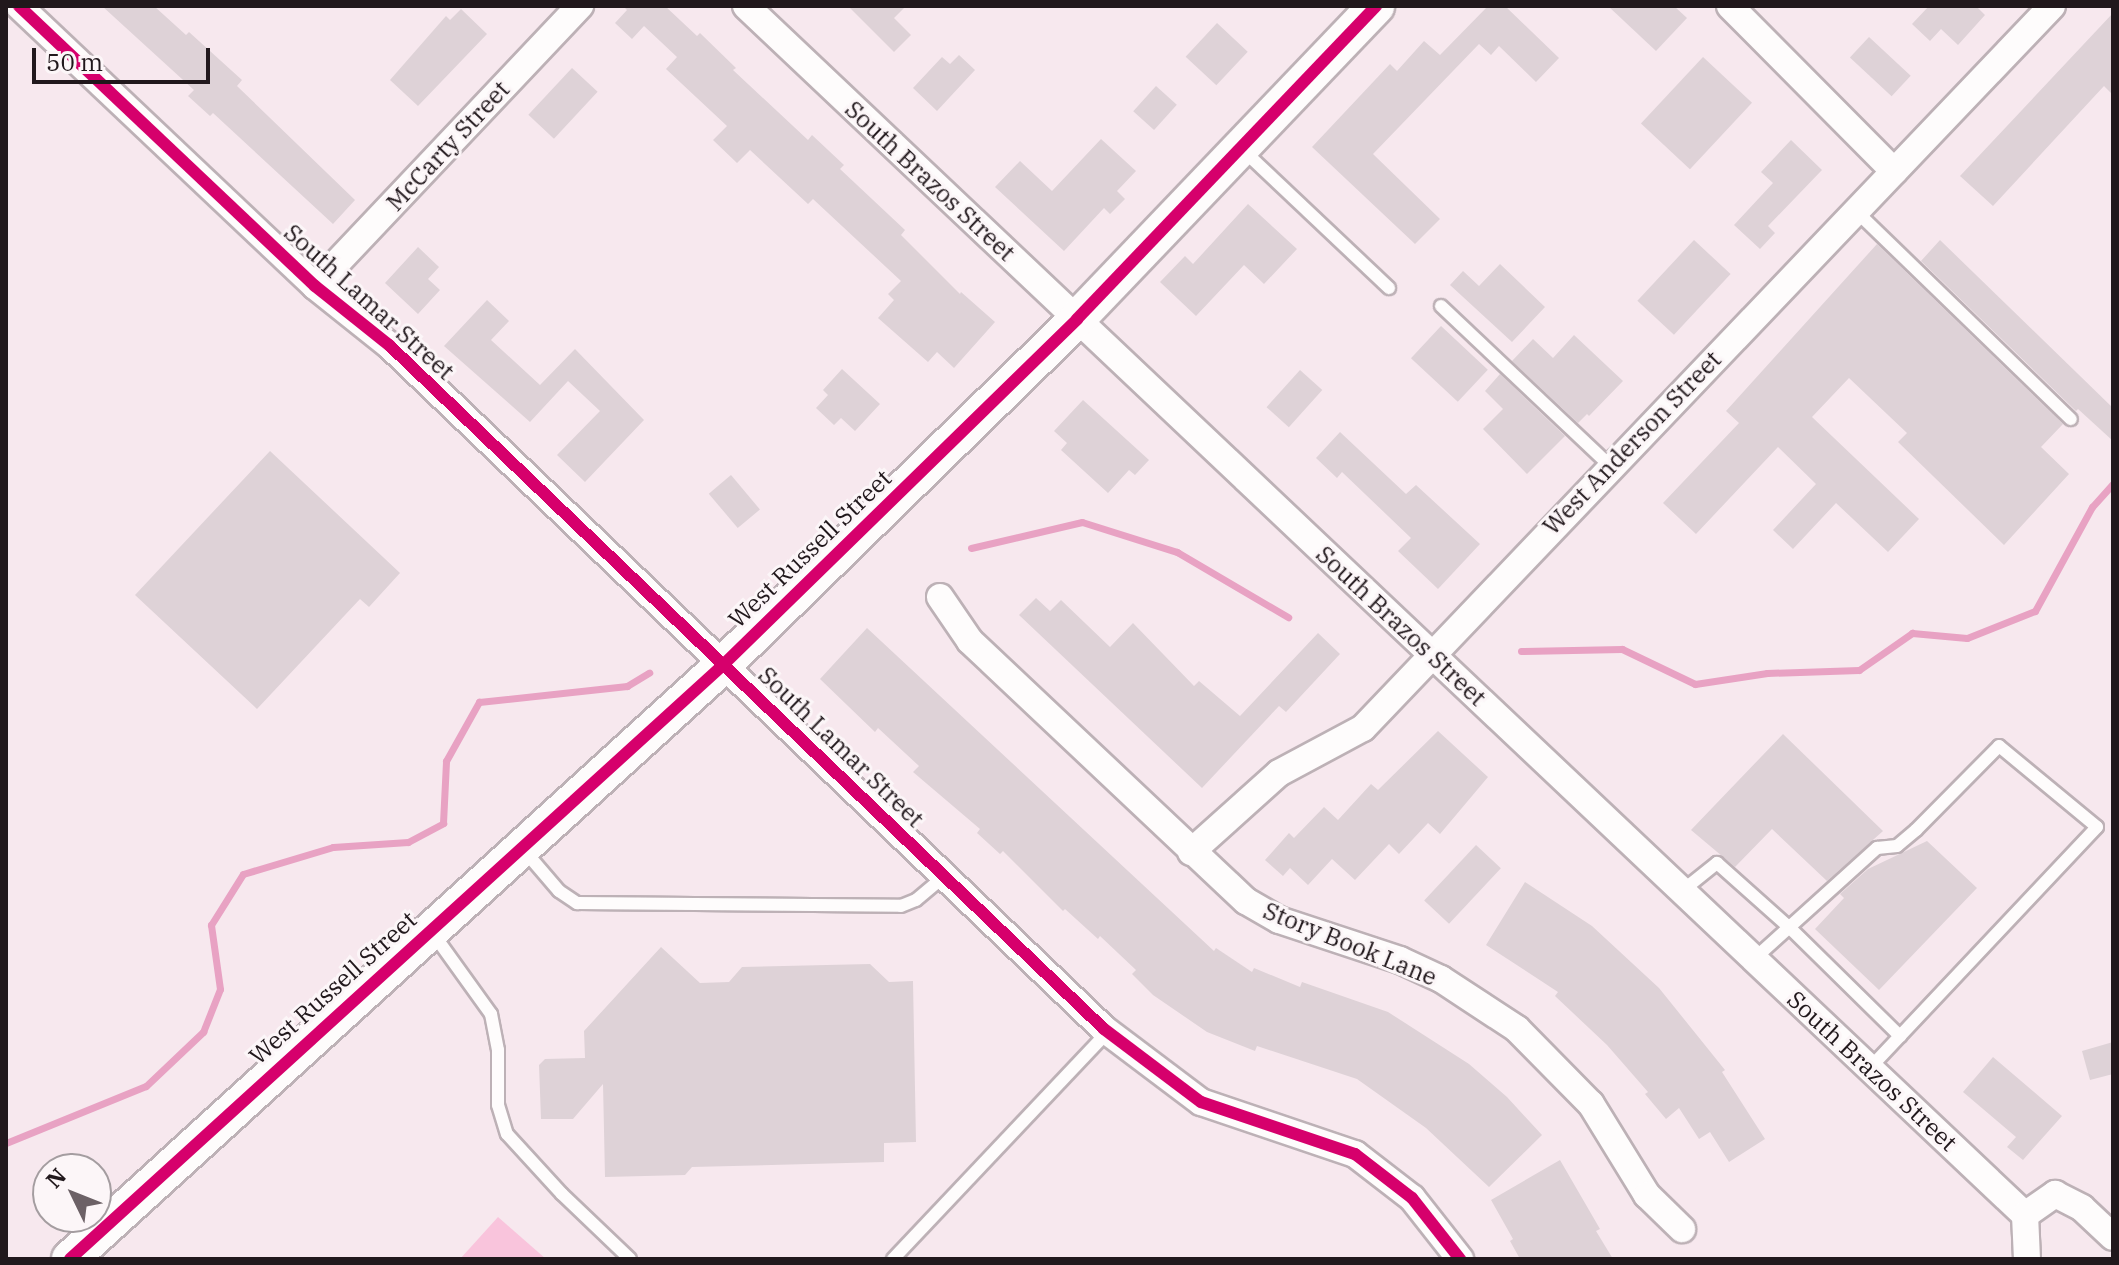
<!DOCTYPE html>
<style>
body{margin:0}
#map{position:relative;width:2119px;height:1265px;overflow:hidden;background:#f7e8ee;font-family:"IBM Plex Serif",serif}
div>[style]{position:absolute}
[style*='--x']{left:calc(var(--x)*1px);top:calc(var(--y)*1px);width:calc(var(--w)*1px);rotate:calc(var(--a)*1deg)}
.green>*{inset:0;background:#f9c4dc}
.stream>*{height:7px;margin:-3.5px;padding:0 3.5px;transform-origin:3.5px;border-radius:3.5px;background:#e8a2c3}
.building>*{inset:0;background:#ded2d7;transform-origin:0 0}
.roads{filter:drop-shadow(2px 0 #bdb1b6) drop-shadow(-2px 0 #bdb1b6) drop-shadow(0 2px #bdb1b6) drop-shadow(0 -2px #bdb1b6)}
.lane>*{height:12px;margin:-6px;padding:0 6px;transform-origin:6px;border-radius:6px;background:#fefcfc}
.street>*{height:26px;margin:-13px;padding:0 13px;transform-origin:13px;border-radius:13px;background:#fefcfc}
.secondary>*{height:36px;margin:-18px;padding:0 18px;transform-origin:18px;border-radius:18px;background:#fefcfc}
.cycleway>*{height:12px;margin:-6px;padding:0 6px;transform-origin:6px;border-radius:6px;background:#d6006c}
span{translate:-50% -50%;white-space:nowrap;text-align:center;line-height:1.15;-webkit-text-stroke:6px #fcf6f8;paint-order:stroke}
.street-label{font-size:24px;color:#21181c}
.frame{position:absolute;inset:0;border:8px solid #21181c;pointer-events:none}
.north{position:absolute;left:32px;top:1153px;width:80px;height:80px;box-sizing:border-box;background:#fcf6f8;border:2px solid #a49da0;border-radius:50%;rotate:313deg;font-size:22px;font-weight:700;line-height:32px;text-align:center;color:#21181c}
.north::after{content:'';display:block;margin:auto;width:28px;height:36px;background:#6c6166;clip-path:polygon(50% 0,100% 100%,50% 72%,0 100%)}
.scale{position:absolute;left:32px;top:48px;width:178px;height:36px;box-sizing:border-box;border:4px solid #21181c;border-top:0;padding-left:10px;font-size:24px;line-height:28px;white-space:nowrap;color:#21181c;-webkit-text-stroke:6px #fcf6f8;paint-order:stroke}
</style>
<div id="map">
<div class="green">
<i style="clip-path:polygon(498px 1217px,546px 1259px,460px 1259px)"></i>
</div>
<div class="stream">
<i style="--x:971;--y:548;--w:114;--a:-13.2"></i>
<i style="--x:1082;--y:522;--w:100;--a:17.5"></i>
<i style="--x:1177;--y:552;--w:129;--a:30.4"></i>
<i style="--x:1521;--y:651;--w:101;--a:-1.1"></i>
<i style="--x:1622;--y:649;--w:81;--a:25.6"></i>
<i style="--x:1695;--y:684;--w:73;--a:-8.7"></i>
<i style="--x:1767;--y:673;--w:92;--a:-1.9"></i>
<i style="--x:1859;--y:670;--w:65;--a:-34.9"></i>
<i style="--x:1912;--y:633;--w:55;--a:5.2"></i>
<i style="--x:1967;--y:638;--w:73;--a:-21.7"></i>
<i style="--x:2035;--y:611;--w:119;--a:-61.3"></i>
<i style="--x:2092;--y:507;--w:31;--a:-48"></i>
<i style="--x:6;--y:1143;--w:151;--a:-22.2"></i>
<i style="--x:146;--y:1086;--w:79;--a:-43.5"></i>
<i style="--x:203;--y:1032;--w:46;--a:-68.4"></i>
<i style="--x:220;--y:989;--w:65;--a:-98"></i>
<i style="--x:211;--y:925;--w:60;--a:-57.9"></i>
<i style="--x:243;--y:874;--w:94;--a:-16.7"></i>
<i style="--x:333;--y:847;--w:75;--a:-3.8"></i>
<i style="--x:408;--y:842;--w:40;--a:-28"></i>
<i style="--x:443;--y:823;--w:62;--a:-87.2"></i>
<i style="--x:446;--y:761;--w:68;--a:-60.8"></i>
<i style="--x:479;--y:702;--w:149;--a:-6.2"></i>
<i style="--x:627;--y:686;--w:26;--a:-31"></i>
</div>
<div class="building">
<i style="clip-path:polygon(102px 6px,154px 6px,186px 35px,189px 32px,242px 80px,237px 86px,355px 200px,333px 224px,213px 113px,210px 116px,188px 96px,194px 90px)"></i>
<i style="clip-path:polygon(623px 6px,665px 6px,697px 36px,700px 33px,736px 68px,733px 70px,808px 140px,812px 135px,844px 165px,840px 169px,905px 230px,901px 235px,960px 294px,961px 292px,995px 322px,954px 368px,937px 352px,928px 362px,878px 318px,894px 300px,888px 294px,901px 281px,813px 199px,808px 204px,750px 150px,737px 163px,713px 140px,727px 126px,666px 69px,677px 57px,644px 26px,632px 39px,615px 23px,627px 10px)"></i>
<i style="clip-path:polygon(848px 6px,906px 6px,894px 18px,911px 35px,894px 52px)"></i>
<i style="clip-path:polygon(1488px 6px,1505px 6px,1559px 58px,1536px 82px,1499px 46px,1491px 55px,1479px 44px,1373px 154px,1440px 219px,1415px 244px,1312px 147px,1390px 64px,1397px 71px,1424px 41px,1440px 55px)"></i>
<i style="clip-path:polygon(1608px 6px,1674px 6px,1687px 18px,1656px 51px)"></i>
<i style="clip-path:polygon(1929px 6px,1976px 6px,1985px 15px,1958px 45px,1941px 29px,1930px 41px,1912px 24px)"></i>
<i style="clip-path:polygon(461px 9px,487px 34px,418px 106px,390px 80px,446px 16px,450px 20px)"></i>
<i style="clip-path:polygon(2113px 13px,2113px 95px,2104px 86px,1993px 206px,1960px 176px)"></i>
<i style="left:1217px;top:23px;width:42px;height:46px;rotate:43deg"></i>
<i style="left:1869px;top:37px;width:57px;height:28px;rotate:43deg"></i>
<i style="clip-path:polygon(959px 55px,975px 70px,937px 111px,913px 88px,942px 57px,950px 64px)"></i>
<i style="left:1703px;top:57px;width:67px;height:91px;rotate:43deg"></i>
<i style="left:572px;top:68px;width:35px;height:64px;rotate:43deg"></i>
<i style="left:1156px;top:86px;width:28px;height:34px;rotate:42deg"></i>
<i style="clip-path:polygon(1101px 139px,1136px 171px,1117px 191px,1125px 199px,1110px 214px,1104px 208px,1064px 251px,995px 187px,1020px 161px,1052px 191px)"></i>
<i style="clip-path:polygon(1791px 140px,1822px 170px,1768px 226px,1775px 233px,1760px 249px,1734px 225px,1773px 183px,1761px 172px)"></i>
<i style="clip-path:polygon(1248px 204px,1297px 249px,1264px 284px,1244px 265px,1196px 316px,1160px 282px,1185px 256px,1193px 264px)"></i>
<i style="left:1694px;top:240px;width:50px;height:83px;rotate:43deg"></i>
<i style="clip-path:polygon(1940px 240px,2113px 408px,2113px 441px,2078px 409px,2076px 411px,1921px 261px)"></i>
<i style="clip-path:polygon(1877px 244px,2063px 424px,2041px 447px,2069px 474px,2004px 545px,1898px 442px,1907px 433px,1849px 378px,1812px 417px,1919px 519px,1888px 552px,1836px 503px,1793px 549px,1773px 530px,1816px 484px,1778px 447px,1696px 534px,1663px 503px,1739px 423px,1726px 411px)"></i>
<i style="clip-path:polygon(418px 247px,439px 267px,428px 279px,440px 290px,418px 314px,385px 283px)"></i>
<i style="clip-path:polygon(1500px 264px,1545px 307px,1512px 342px,1450px 285px,1463px 271px,1479px 286px)"></i>
<i style="clip-path:polygon(487px 300px,509px 321px,491px 340px,540px 385px,575px 349px,644px 420px,585px 482px,557px 455px,600px 411px,568px 381px,530px 422px,444px 346px)"></i>
<i style="left:1441px;top:326px;width:64px;height:44px;rotate:43deg"></i>
<i style="clip-path:polygon(1574px 335px,1623px 381px,1589px 416px,1587px 414px,1578px 423px,1512px 361px,1533px 339px,1553px 358px)"></i>
<i style="clip-path:polygon(842px 369px,880px 404px,855px 431px,841px 418px,834px 425px,816px 408px,828px 395px,823px 390px)"></i>
<i style="left:1300px;top:370px;width:30px;height:50px;rotate:42deg"></i>
<i style="clip-path:polygon(1500px 374px,1565px 436px,1527px 474px,1483px 429px,1503px 409px,1485px 391px)"></i>
<i style="clip-path:polygon(1083px 400px,1149px 460px,1135px 475px,1129px 470px,1108px 493px,1061px 450px,1067px 443px,1054px 431px)"></i>
<i style="clip-path:polygon(1340px 432px,1406px 494px,1416px 485px,1480px 544px,1438px 589px,1398px 551px,1411px 538px,1342px 472px,1337px 478px,1316px 458px)"></i>
<i style="clip-path:polygon(270px 451px,400px 573px,369px 607px,360px 599px,257px 709px,135px 595px)"></i>
<i style="left:731px;top:475px;width:45px;height:29px;rotate:50deg"></i>
<i style="clip-path:polygon(1036px 598px,1050px 611px,1061px 600px,1110px 647px,1133px 623px,1194px 686px,1199px 681px,1240px 716px,1318px 633px,1340px 654px,1286px 712px,1279px 706px,1202px 788px,1019px 615px)"></i>
<i style="clip-path:polygon(867px 628px,1214px 951px,1216px 948px,1252px 972px,1254px 968px,1300px 987px,1302px 982px,1388px 1012px,1469px 1064px,1507px 1097px,1542px 1135px,1489px 1187px,1426px 1128px,1357px 1079px,1257px 1046px,1255px 1051px,1207px 1032px,1153px 995px,1132px 974px,1136px 970px,1100px 936px,1098px 939px,1065px 909px,1063px 911px,1003px 851px,1000px 854px,977px 833px,980px 829px,913px 772px,919px 766px,878px 728px,875px 732px,820px 679px)"></i>
<i style="clip-path:polygon(1438px 731px,1488px 777px,1440px 834px,1428px 823px,1399px 854px,1389px 844px,1355px 880px,1332px 859px,1308px 885px,1290px 868px,1283px 876px,1265px 860px,1289px 833px,1294px 838px,1324px 807px,1338px 820px,1371px 784px,1378px 790px)"></i>
<i style="clip-path:polygon(1783px 734px,1883px 831px,1827px 881px,1772px 829px,1735px 867px,1691px 830px)"></i>
<i style="clip-path:polygon(1927px 841px,1977px 888px,1879px 990px,1815px 929px,1844px 898px,1840px 894px,1868px 869px)"></i>
<i style="left:1476px;top:845px;width:34px;height:76px;rotate:43deg"></i>
<i style="clip-path:polygon(1525px 882px,1592px 926px,1659px 988px,1725px 1070px,1722px 1072px,1765px 1139px,1729px 1162px,1710px 1132px,1699px 1139px,1679px 1108px,1666px 1119px,1645px 1094px,1648px 1092px,1607px 1045px,1555px 996px,1558px 992px,1486px 945px)"></i>
<i style="clip-path:polygon(661px 947px,700px 983px,729px 982px,742px 967px,870px 964px,889px 982px,913px 981px,916px 1142px,884px 1143px,884px 1162px,692px 1167px,685px 1175px,605px 1177px,603px 1084px,573px 1119px,541px 1119px,539px 1065px,545px 1059px,585px 1058px,584px 1031px)"></i>
<i style="clip-path:polygon(2113px 1042px,2113px 1074px,2090px 1080px,2082px 1051px)"></i>
<i style="clip-path:polygon(1993px 1057px,2062px 1116px,2023px 1160px,2007px 1147px,2016px 1137px,1963px 1092px)"></i>
<i style="clip-path:polygon(1560px 1160px,1600px 1229px,1596px 1231px,1613px 1259px,1520px 1259px,1510px 1241px,1513px 1239px,1491px 1200px)"></i>
</div>
<div class="roads">
<div class="lane">
<i style="--x:1243;--y:150;--w:201;--a:43.4"></i>
<i style="--x:1856;--y:211;--w:299;--a:44.1"></i>
<i style="--x:1441;--y:306;--w:233;--a:43.4"></i>
<i style="--x:523;--y:849;--w:55;--a:49.4"></i>
<i style="--x:559;--y:891;--w:22;--a:34"></i>
<i style="--x:577;--y:903;--w:324;--a:0.5"></i>
<i style="--x:901;--y:906;--w:16;--a:-22"></i>
<i style="--x:916;--y:900;--w:35;--a:-40"></i>
<i style="--x:1682;--y:891;--w:45;--a:-38.7"></i>
<i style="--x:1717;--y:863;--w:99;--a:41.7"></i>
<i style="--x:1791;--y:929;--w:153;--a:44.5"></i>
<i style="--x:432;--y:932;--w:101;--a:54.3"></i>
<i style="--x:491;--y:1014;--w:37;--a:79"></i>
<i style="--x:498;--y:1050;--w:55;--a:90"></i>
<i style="--x:498;--y:1105;--w:30;--a:73"></i>
<i style="--x:507;--y:1134;--w:81;--a:47.5"></i>
<i style="--x:562;--y:1194;--w:94;--a:43.7"></i>
<i style="--x:1754;--y:959;--w:166;--a:-42.1"></i>
<i style="--x:1877;--y:848;--w:20;--a:-6"></i>
<i style="--x:1897;--y:846;--w:25;--a:-40"></i>
<i style="--x:1916;--y:830;--w:118;--a:-45.3"></i>
<i style="--x:1999;--y:746;--w:127;--a:39.6"></i>
<i style="--x:2097;--y:827;--w:331;--a:133.3"></i>
<i style="--x:893;--y:1259;--w:313;--a:-46.6"></i>
</div>
<div class="street">
<i style="--x:19;--y:6;--w:407;--a:43.4"></i>
<i style="--x:315;--y:286;--w:95;--a:38.6"></i>
<i style="--x:389;--y:345;--w:989;--a:43.73"></i>
<i style="--x:1104;--y:1029;--w:121;--a:37"></i>
<i style="--x:1201;--y:1102;--w:163;--a:18.7"></i>
<i style="--x:1355;--y:1154;--w:72;--a:37.7"></i>
<i style="--x:1412;--y:1198;--w:78;--a:51.8"></i>
<i style="--x:746;--y:6;--w:1760;--a:43.39"></i>
<i style="--x:2025;--y:1215;--w:44;--a:87.4"></i>
<i style="--x:1730;--y:6;--w:233;--a:45.2"></i>
<i style="--x:315;--y:286;--w:386;--a:-46.6"></i>
<i style="--x:940;--y:597;--w:53;--a:55.7"></i>
<i style="--x:970;--y:641;--w:379;--a:43.3"></i>
<i style="--x:1246;--y:901;--w:38;--a:30"></i>
<i style="--x:1279;--y:920;--w:127;--a:18.3"></i>
<i style="--x:1400;--y:960;--w:45;--a:24.9"></i>
<i style="--x:1441;--y:979;--w:91;--a:33.3"></i>
<i style="--x:1517;--y:1029;--w:105;--a:45.4"></i>
<i style="--x:1591;--y:1104;--w:107;--a:58.4"></i>
<i style="--x:1647;--y:1195;--w:49;--a:44.2"></i>
<i style="--x:1191;--y:852;--w:118;--a:-41.9"></i>
<i style="--x:1279;--y:773;--w:95;--a:-28.2"></i>
<i style="--x:1363;--y:728;--w:998;--a:-46.34"></i>
<i style="--x:2025;--y:1215;--w:37;--a:-35"></i>
<i style="--x:2055;--y:1194;--w:30;--a:27"></i>
<i style="--x:2082;--y:1208;--w:42;--a:43.1"></i>
</div>
<div class="secondary">
<i style="--x:70;--y:1259;--w:883;--a:-42.29"></i>
<i style="--x:723;--y:665;--w:495;--a:-44.3"></i>
<i style="--x:1077;--y:319;--w:433;--a:-46.3"></i>
</div>
</div>
<div class="cycleway">
<i style="--x:19;--y:6;--w:407;--a:43.4"></i>
<i style="--x:315;--y:286;--w:95;--a:38.6"></i>
<i style="--x:389;--y:345;--w:989;--a:43.73"></i>
<i style="--x:1104;--y:1029;--w:121;--a:37"></i>
<i style="--x:1201;--y:1102;--w:163;--a:18.7"></i>
<i style="--x:1355;--y:1154;--w:72;--a:37.7"></i>
<i style="--x:1412;--y:1198;--w:78;--a:51.8"></i>
<i style="--x:70;--y:1259;--w:883;--a:-42.29"></i>
<i style="--x:723;--y:665;--w:495;--a:-44.3"></i>
<i style="--x:1077;--y:319;--w:433;--a:-46.3"></i>
</div>
<div class="street-label">
<span style="left:448px;top:146px;rotate:-47deg">McCarty Street</span>
<span style="left:930px;top:181px;rotate:43deg">South Brazos Street</span>
<span style="left:369px;top:302px;rotate:42deg">South Lamar Street</span>
<span style="left:1632px;top:443px;rotate:-46deg">West Anderson Street</span>
<span style="left:810px;top:549px;rotate:-44deg">West Russell Street</span>
<span style="left:1401px;top:626px;rotate:43deg">South Brazos Street</span>
<span style="left:841px;top:747px;rotate:44deg">South Lamar Street</span>
<span style="left:1350px;top:944px;rotate:22deg">Story Book Lane</span>
<span style="left:333px;top:988px;rotate:-42deg">West Russell Street</span>
<span style="left:1872px;top:1071px;rotate:43deg">South Brazos Street</span>
</div>
<div class="frame"></div>
<div class="north">N</div>
<div class="scale">50 m</div>
</div>
